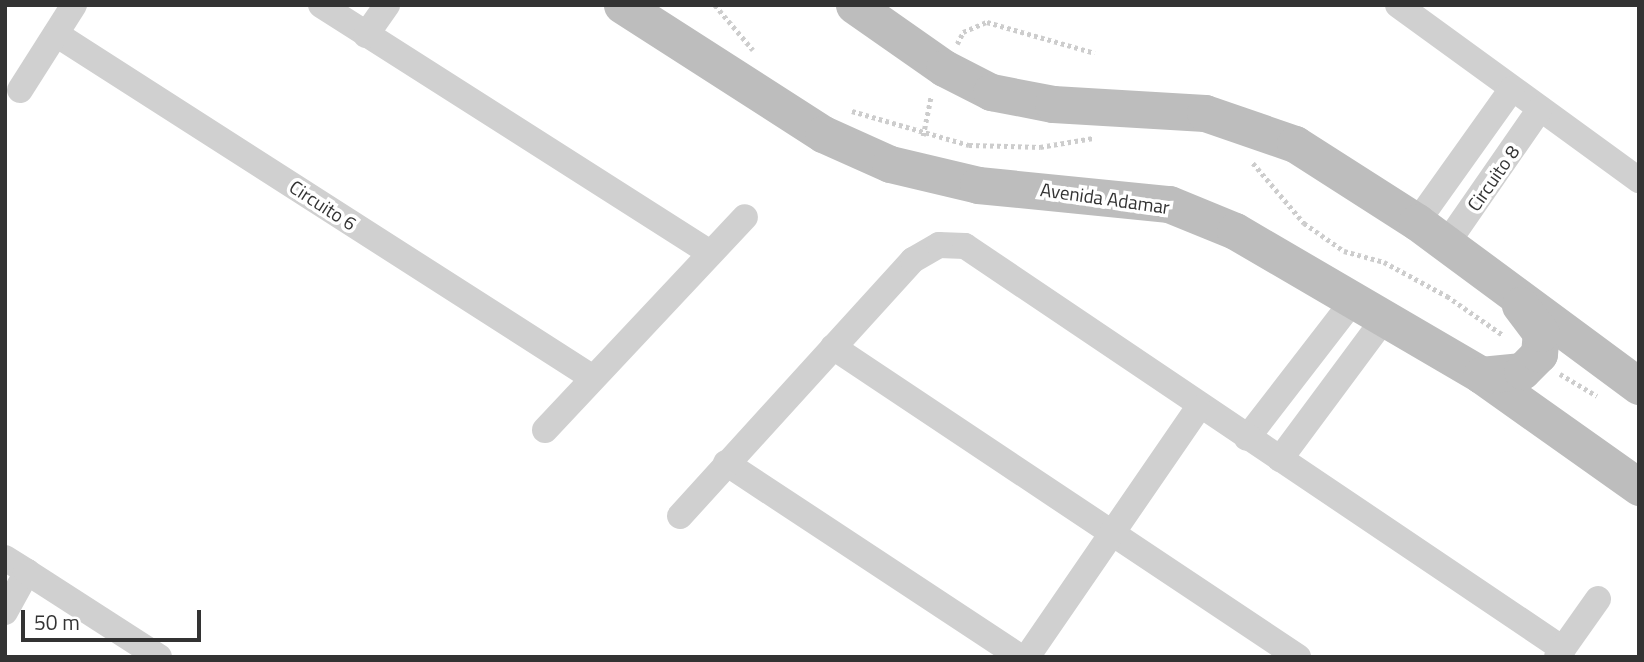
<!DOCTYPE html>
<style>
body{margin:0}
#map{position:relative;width:1644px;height:662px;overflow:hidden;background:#fff;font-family:"Titillium Web",sans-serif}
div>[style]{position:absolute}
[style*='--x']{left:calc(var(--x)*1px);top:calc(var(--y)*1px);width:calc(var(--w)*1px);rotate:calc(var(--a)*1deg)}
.path>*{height:4.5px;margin-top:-2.25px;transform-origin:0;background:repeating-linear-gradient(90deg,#cdcdcd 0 3.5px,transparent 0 7px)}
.street>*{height:26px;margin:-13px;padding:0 13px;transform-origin:13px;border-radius:13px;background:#d0d0d0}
.secondary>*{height:37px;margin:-18.5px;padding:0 18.5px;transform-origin:18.5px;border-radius:18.5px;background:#bdbdbd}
span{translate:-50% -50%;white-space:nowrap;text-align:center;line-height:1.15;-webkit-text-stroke:7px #fff;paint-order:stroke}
.street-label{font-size:19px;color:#333}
.frame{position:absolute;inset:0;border:7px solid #333;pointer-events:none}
.scale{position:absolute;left:21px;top:610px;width:180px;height:32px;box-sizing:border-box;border:4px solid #333;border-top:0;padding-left:9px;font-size:21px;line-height:24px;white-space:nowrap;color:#333;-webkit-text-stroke:5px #fff;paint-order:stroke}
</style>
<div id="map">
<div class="path">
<i style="--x:715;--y:5;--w:59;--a:49.8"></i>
<i style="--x:957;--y:44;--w:13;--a:-63"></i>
<i style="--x:963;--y:32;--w:26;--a:-23"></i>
<i style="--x:987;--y:22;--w:112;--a:16"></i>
<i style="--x:852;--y:111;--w:122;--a:16.2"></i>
<i style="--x:969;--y:145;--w:71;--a:1.6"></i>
<i style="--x:1040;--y:147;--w:54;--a:-9.6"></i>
<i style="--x:923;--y:136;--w:41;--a:-78.7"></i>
<i style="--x:1253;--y:163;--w:79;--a:49.6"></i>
<i style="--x:1304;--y:223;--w:49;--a:35"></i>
<i style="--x:1344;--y:251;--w:41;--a:15.4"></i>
<i style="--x:1384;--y:262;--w:72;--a:28.4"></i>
<i style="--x:1447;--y:296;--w:68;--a:34.9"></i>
<i style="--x:1560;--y:374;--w:43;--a:30.7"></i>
</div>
<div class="street">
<i style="--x:321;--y:5;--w:460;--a:32.5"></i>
<i style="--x:1398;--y:5;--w:298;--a:36"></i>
<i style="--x:56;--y:34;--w:634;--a:32.64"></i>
<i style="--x:366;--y:35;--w:37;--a:-55"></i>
<i style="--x:20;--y:90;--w:101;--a:-57.6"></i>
<i style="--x:1417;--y:222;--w:163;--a:-54.5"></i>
<i style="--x:1445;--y:246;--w:167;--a:-55.3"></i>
<i style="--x:833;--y:347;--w:559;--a:33.69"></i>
<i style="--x:545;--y:430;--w:292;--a:-46.8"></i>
<i style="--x:1247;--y:438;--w:178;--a:-52.3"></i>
<i style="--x:1280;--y:459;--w:179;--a:-53.4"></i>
<i style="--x:726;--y:463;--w:352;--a:33.4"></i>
<i style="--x:680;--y:516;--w:346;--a:-47.7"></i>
<i style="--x:913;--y:260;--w:30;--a:-30"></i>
<i style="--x:939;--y:245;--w:26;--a:2"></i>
<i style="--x:965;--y:246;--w:721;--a:33.98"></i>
<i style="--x:5;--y:558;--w:26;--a:32"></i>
<i style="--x:5;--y:612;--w:46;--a:-61.2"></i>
<i style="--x:27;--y:572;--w:157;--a:32.8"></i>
<i style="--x:1027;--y:657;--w:302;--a:-55.5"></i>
<i style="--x:1557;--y:657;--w:71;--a:-54.7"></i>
</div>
<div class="secondary">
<i style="--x:622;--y:5;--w:239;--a:32.7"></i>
<i style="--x:823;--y:134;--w:73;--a:24.1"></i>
<i style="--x:890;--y:164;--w:90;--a:13.4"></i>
<i style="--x:978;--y:185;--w:192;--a:5.7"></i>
<i style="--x:1169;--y:204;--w:71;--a:22.2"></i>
<i style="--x:1235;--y:231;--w:285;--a:30.3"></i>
<i style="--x:1481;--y:375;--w:194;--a:35.3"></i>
<i style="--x:854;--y:5;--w:110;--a:35"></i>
<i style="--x:944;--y:68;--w:53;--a:27.1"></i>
<i style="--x:991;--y:92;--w:63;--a:11"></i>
<i style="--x:1053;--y:104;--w:152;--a:3.4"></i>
<i style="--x:1205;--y:113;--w:95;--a:19"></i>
<i style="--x:1295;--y:144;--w:145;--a:32.6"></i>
<i style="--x:1417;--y:222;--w:276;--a:36.5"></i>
<i style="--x:1481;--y:375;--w:41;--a:-5.6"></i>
<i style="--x:1522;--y:371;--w:24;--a:-45"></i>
<i style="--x:1539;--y:354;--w:21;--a:-85"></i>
<i style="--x:1541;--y:333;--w:35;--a:-127"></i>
</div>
<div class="street-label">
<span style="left:1493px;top:178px;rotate:-55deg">Circuito 8</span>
<span style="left:1105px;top:198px;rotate:8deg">Avenida Adamar</span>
<span style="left:323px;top:205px;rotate:33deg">Circuito 6</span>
</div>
<div class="frame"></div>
<div class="scale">50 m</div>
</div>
